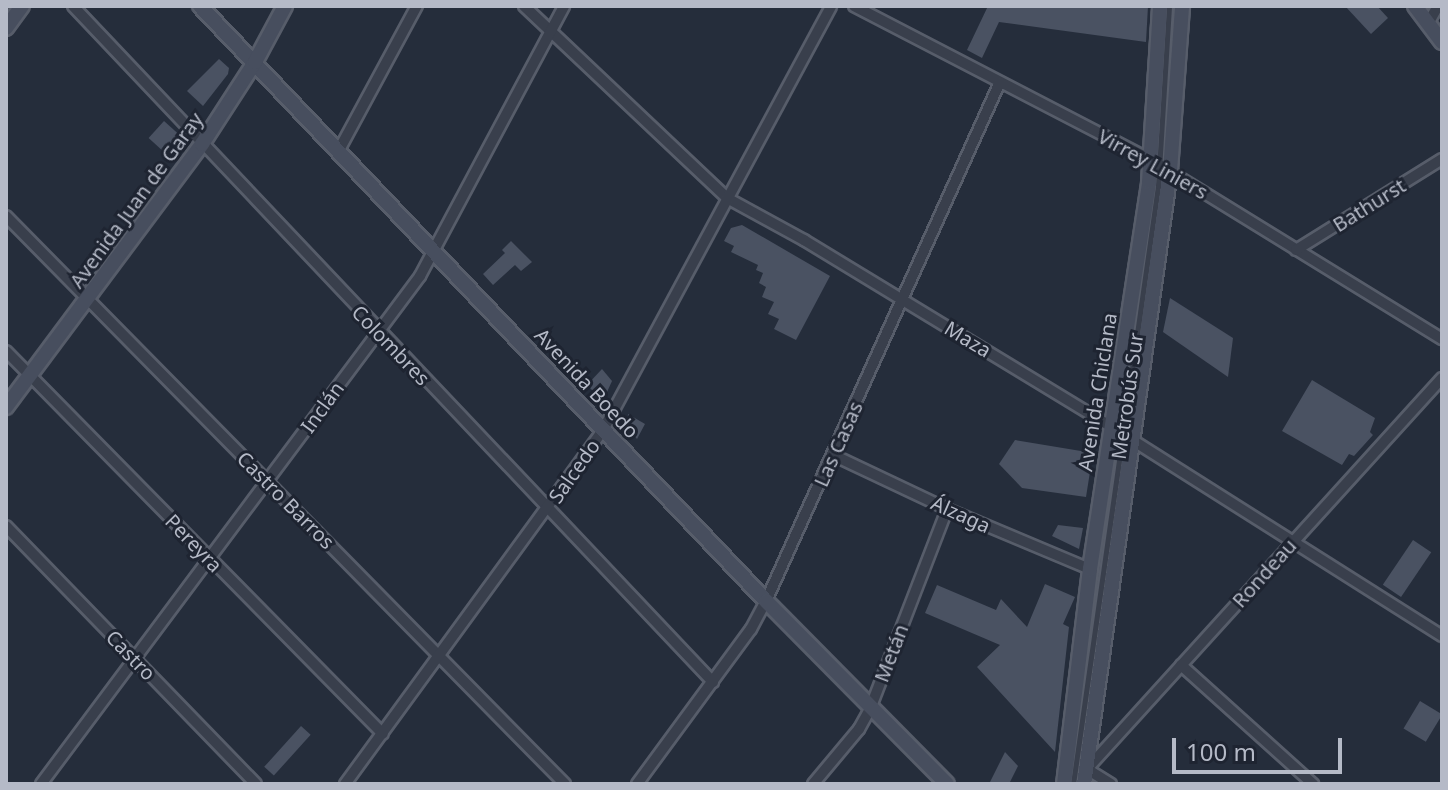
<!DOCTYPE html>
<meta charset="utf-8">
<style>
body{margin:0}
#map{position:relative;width:1448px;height:790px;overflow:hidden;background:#252d3b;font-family:"Noto Sans",sans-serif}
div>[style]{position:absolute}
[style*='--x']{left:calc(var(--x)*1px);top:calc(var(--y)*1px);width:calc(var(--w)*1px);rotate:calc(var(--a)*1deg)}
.building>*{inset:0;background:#4a5262;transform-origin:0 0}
.roads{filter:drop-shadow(2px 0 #575d6a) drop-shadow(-2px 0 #575d6a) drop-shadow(0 2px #575d6a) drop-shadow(0 -2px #575d6a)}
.lane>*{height:5px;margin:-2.5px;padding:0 2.5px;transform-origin:2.5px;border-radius:2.5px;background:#393f4c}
.street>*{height:10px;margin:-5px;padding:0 5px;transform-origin:5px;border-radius:5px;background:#393f4c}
.secondary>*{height:14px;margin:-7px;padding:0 7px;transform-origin:7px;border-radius:7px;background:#474e5e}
span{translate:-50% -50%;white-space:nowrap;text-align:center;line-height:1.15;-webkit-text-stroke:6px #1e2431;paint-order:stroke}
.street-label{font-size:20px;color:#b5bac7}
.frame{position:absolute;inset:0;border:8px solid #b5bac7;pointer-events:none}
.scale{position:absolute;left:1172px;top:738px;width:170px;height:36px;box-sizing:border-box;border:4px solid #b5bac7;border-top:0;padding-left:10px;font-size:24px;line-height:28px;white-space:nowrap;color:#b5bac7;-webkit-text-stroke:6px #1e2431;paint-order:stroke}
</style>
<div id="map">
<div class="building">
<i style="clip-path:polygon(988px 6px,1148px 6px,1146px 42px,999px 22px,982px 58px,967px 50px)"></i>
<i style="clip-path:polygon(1345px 6px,1377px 6px,1388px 18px,1371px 34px)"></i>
<i style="clip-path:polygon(219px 59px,229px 68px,228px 74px,203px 106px,187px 91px)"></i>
<i style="left:164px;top:121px;width:24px;height:23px;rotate:42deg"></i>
<i style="clip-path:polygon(742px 225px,830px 276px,796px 340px,774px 329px,779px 319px,768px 314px,774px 302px,762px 297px,766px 287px,759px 283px,763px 273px,756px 270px,758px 265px,731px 252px,734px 246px,724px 241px,731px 228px)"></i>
<i style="clip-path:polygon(511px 241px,532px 262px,521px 271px,515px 265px,493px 285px,483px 274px,505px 253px,502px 250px)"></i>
<i style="clip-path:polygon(1170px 298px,1233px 338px,1228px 377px,1163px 332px)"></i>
<i style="clip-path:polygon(602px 369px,612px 381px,603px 401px,587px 385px)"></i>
<i style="clip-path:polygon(1312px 380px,1375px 418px,1370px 432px,1373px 435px,1354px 456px,1349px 454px,1342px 465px,1282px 431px)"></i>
<i style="clip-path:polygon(628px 414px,645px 424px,637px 439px,627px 426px)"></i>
<i style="clip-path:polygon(1015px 440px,1093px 453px,1086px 497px,1022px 488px,999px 464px)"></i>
<i style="clip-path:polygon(1058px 525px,1083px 528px,1079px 549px,1052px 536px)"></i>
<i style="left:1413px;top:540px;width:22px;height:54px;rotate:34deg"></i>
<i style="clip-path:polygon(1045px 584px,1075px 597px,1063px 624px,1069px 627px,1055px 752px,977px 667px,1000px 645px,925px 613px,937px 585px,996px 610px,1001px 599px,1027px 627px)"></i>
<i style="left:1420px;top:701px;width:26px;height:32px;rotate:31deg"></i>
<i style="left:301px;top:726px;width:13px;height:55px;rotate:42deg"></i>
<i style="clip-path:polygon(1005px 752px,1018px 766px,1009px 784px,989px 784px)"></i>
</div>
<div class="roads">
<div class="lane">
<i style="--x:1073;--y:784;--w:604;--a:-81.91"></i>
<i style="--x:1158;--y:186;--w:180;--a:-86.5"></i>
</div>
<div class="street">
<i style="--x:73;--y:6;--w:931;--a:46.57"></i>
<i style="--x:524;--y:6;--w:279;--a:43.4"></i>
<i style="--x:727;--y:198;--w:88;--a:28.6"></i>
<i style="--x:804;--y:240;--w:371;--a:31.3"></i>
<i style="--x:1121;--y:433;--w:380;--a:32.3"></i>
<i style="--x:854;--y:6;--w:335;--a:27.4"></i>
<i style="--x:1151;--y:160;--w:342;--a:31.6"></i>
<i style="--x:1429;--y:22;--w:18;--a:-61"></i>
<i style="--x:339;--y:150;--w:164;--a:-61.6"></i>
<i style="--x:6;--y:216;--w:797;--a:45.46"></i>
<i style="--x:1296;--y:250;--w:172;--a:-31.9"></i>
<i style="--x:6;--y:351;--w:537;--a:45.45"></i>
<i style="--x:833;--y:455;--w:126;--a:25.3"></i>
<i style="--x:947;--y:509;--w:155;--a:22.8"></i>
<i style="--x:6;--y:526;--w:359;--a:45.9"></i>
<i style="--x:1181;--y:665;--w:178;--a:42"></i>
<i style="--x:41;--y:784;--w:634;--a:-53.27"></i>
<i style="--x:420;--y:276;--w:306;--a:-61.9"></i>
<i style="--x:345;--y:784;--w:438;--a:-53.9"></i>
<i style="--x:603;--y:430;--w:481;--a:-61.7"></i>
<i style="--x:637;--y:784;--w:192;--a:-53.7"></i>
<i style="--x:751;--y:629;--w:32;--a:-62"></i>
<i style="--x:766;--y:601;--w:569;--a:-65.73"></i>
<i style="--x:813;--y:784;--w:72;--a:-50.1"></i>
<i style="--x:859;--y:729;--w:23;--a:-61"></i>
<i style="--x:870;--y:709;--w:214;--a:-68.9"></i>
<i style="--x:1111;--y:784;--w:28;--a:-148"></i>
<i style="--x:1087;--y:769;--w:528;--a:-47.76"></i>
</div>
<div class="secondary">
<i style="--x:200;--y:6;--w:821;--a:46.43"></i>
<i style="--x:766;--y:601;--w:257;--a:45.3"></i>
<i style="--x:1415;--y:6;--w:45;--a:53.1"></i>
<i style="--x:6;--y:28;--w:27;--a:-54"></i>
<i style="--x:6;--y:407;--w:328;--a:-53.3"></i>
<i style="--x:202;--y:144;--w:98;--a:-57.1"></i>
<i style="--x:255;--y:62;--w:64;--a:-61.8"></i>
<i style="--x:1064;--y:784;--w:217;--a:-83.1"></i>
<i style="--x:1090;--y:569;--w:391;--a:-81.3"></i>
<i style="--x:1149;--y:182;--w:176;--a:-86.4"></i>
<i style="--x:1084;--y:784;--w:619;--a:-82.01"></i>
<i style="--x:1170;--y:171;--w:165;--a:-85.8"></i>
</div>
</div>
<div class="street-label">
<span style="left:1153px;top:164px;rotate:29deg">Virrey Liniers</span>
<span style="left:136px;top:200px;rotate:-54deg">Avenida Juan de Garay</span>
<span style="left:1369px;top:205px;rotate:-32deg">Bathurst</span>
<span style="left:968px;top:339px;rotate:31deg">Maza</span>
<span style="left:391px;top:345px;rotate:46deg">Colombres</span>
<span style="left:587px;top:383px;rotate:47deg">Avenida Boedo</span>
<span style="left:1097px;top:392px;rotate:-81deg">Avenida Chiclana</span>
<span style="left:1127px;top:396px;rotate:-82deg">Metrobús Sur</span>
<span style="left:322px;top:407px;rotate:-54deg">Inclán</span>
<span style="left:838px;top:444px;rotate:-66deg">Las Casas</span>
<span style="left:574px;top:471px;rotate:-55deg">Salcedo</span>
<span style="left:286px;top:500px;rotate:45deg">Castro Barros</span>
<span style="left:961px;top:514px;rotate:24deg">Álzaga</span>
<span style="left:194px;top:543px;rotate:46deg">Pereyra</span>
<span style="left:1264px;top:573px;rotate:-48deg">Rondeau</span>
<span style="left:891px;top:653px;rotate:-69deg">Metán</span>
<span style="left:131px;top:655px;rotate:46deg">Castro</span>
</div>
<div class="frame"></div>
<div class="scale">100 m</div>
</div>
